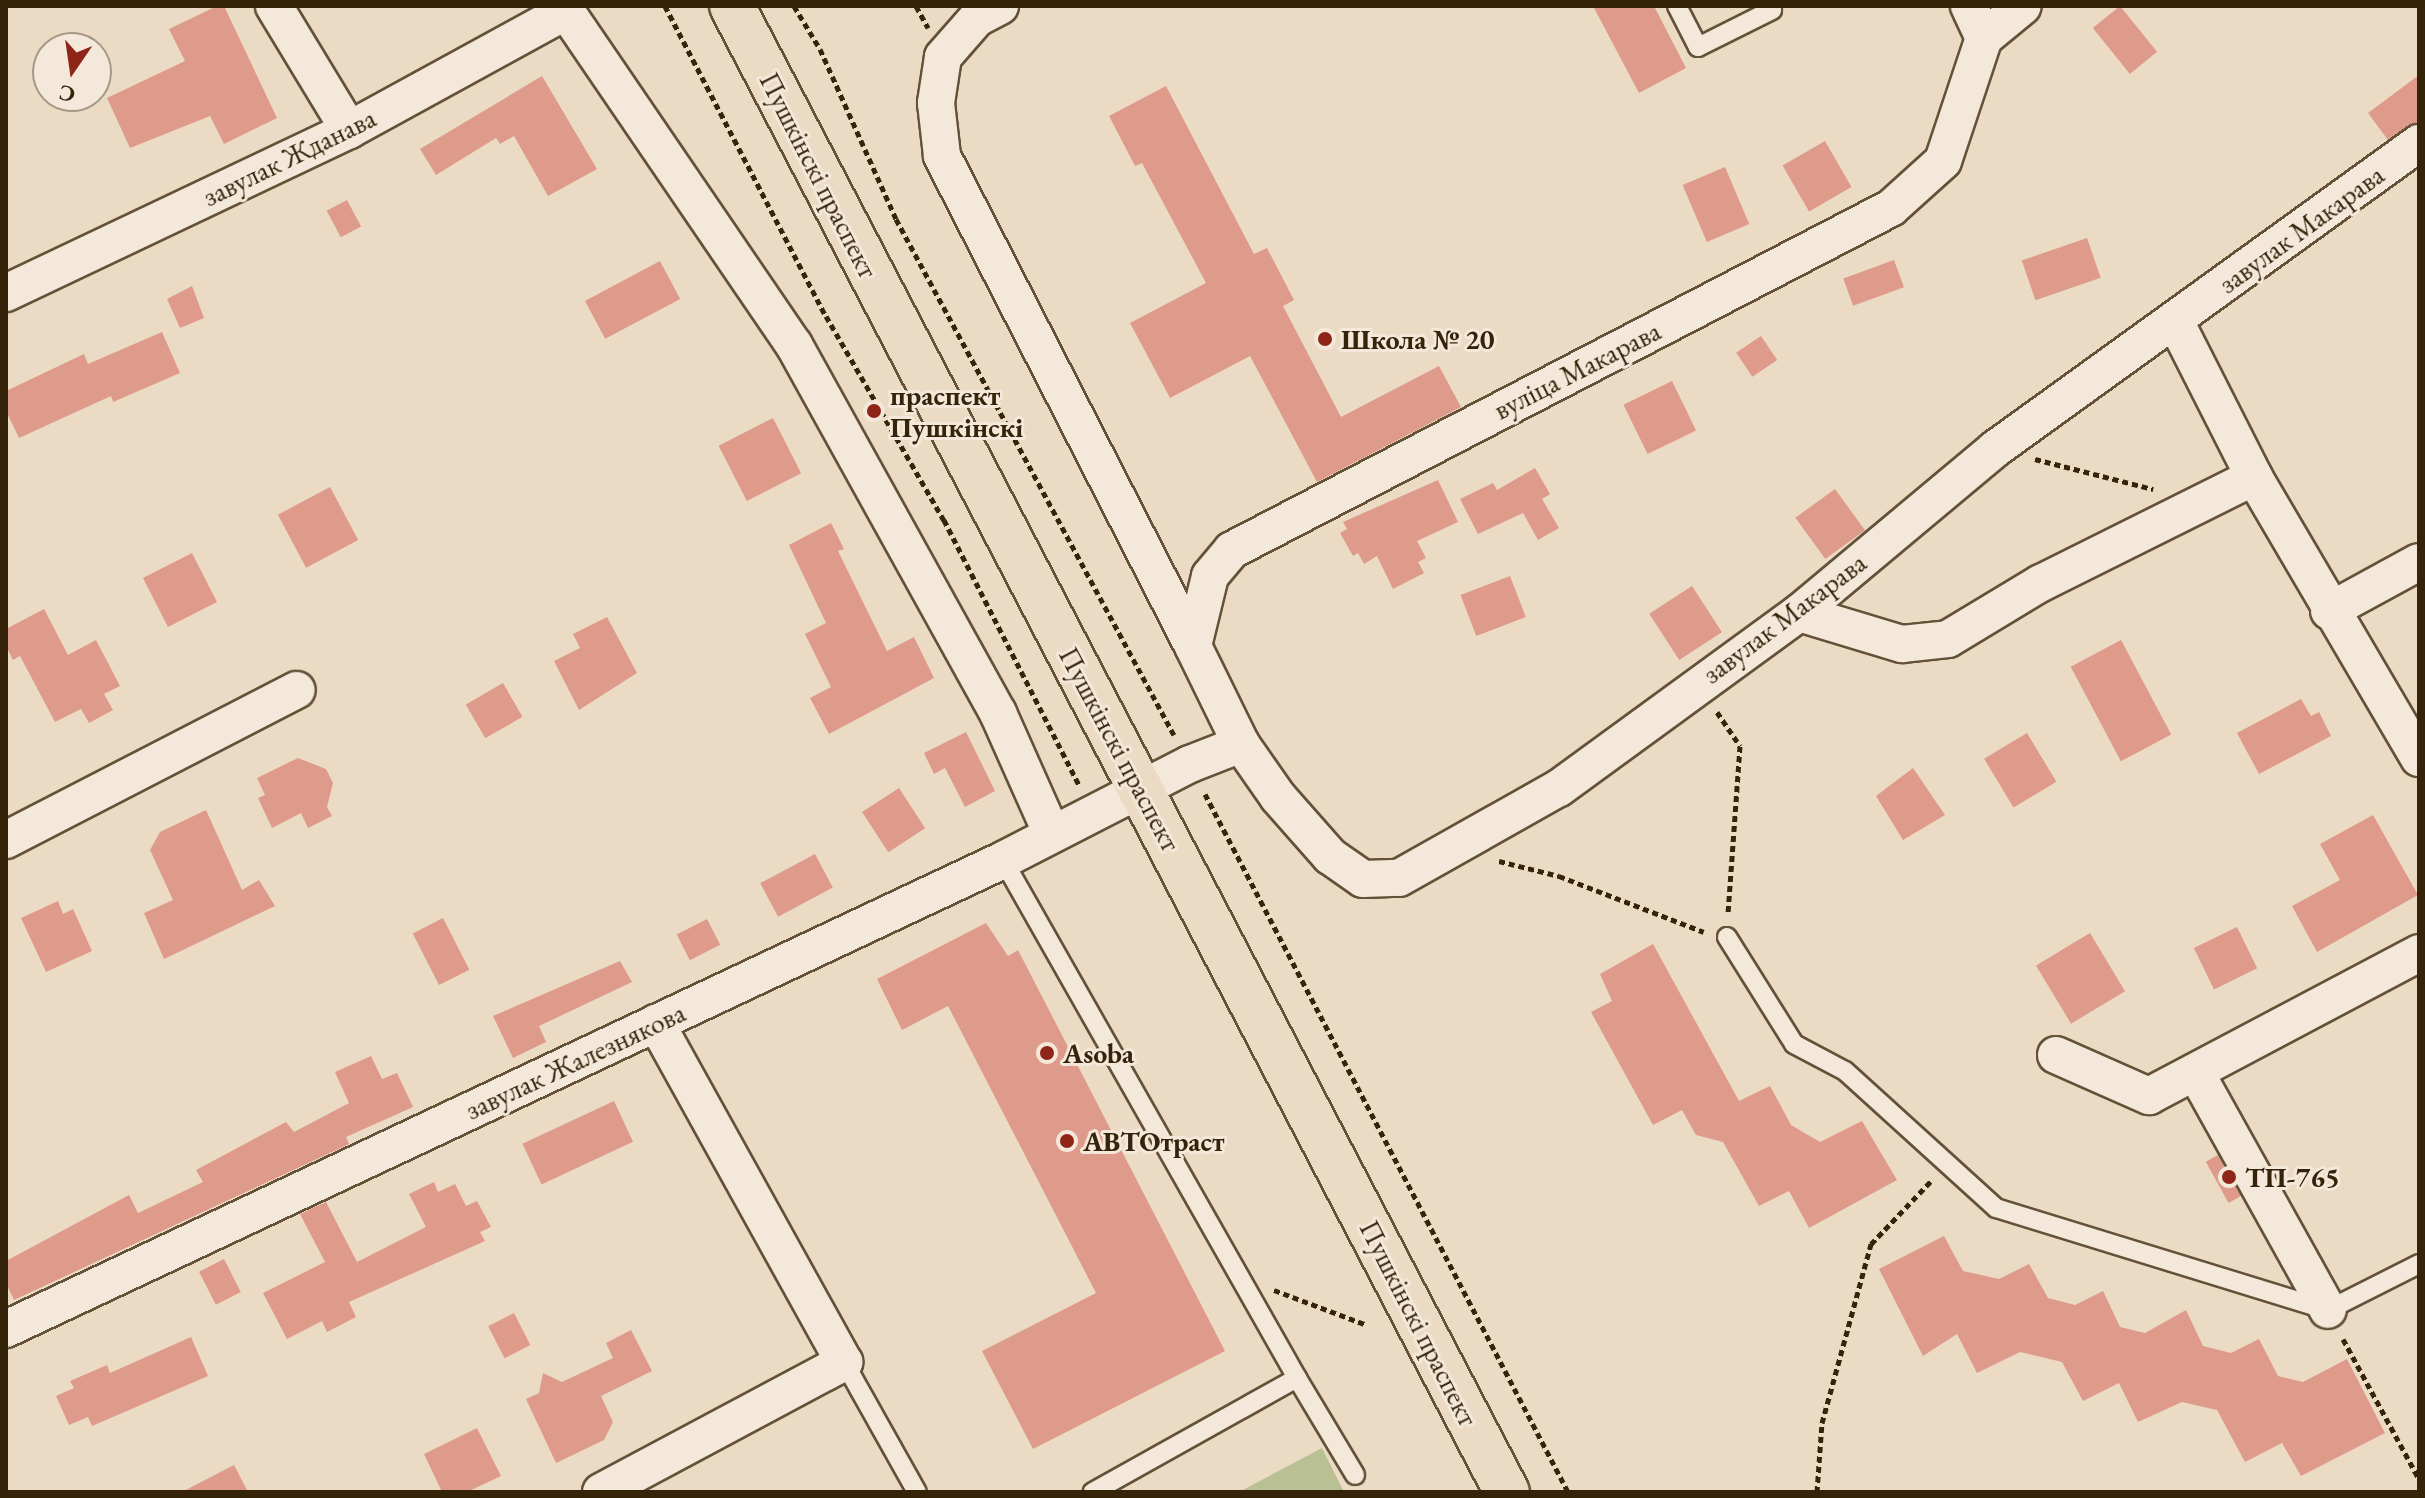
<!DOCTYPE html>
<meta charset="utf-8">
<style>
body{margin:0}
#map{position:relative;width:2425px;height:1498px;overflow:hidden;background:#ecdbc4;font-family:"EB Garamond",serif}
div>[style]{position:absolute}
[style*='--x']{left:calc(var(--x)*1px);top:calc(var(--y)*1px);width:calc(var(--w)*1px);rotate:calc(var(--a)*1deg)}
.green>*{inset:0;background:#b9c093}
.building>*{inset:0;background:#de9a8a;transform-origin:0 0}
.path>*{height:5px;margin-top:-2.5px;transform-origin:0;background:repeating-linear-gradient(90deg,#35230a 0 6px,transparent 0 10px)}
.roads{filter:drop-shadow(2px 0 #635138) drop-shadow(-2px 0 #635138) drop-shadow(0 2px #635138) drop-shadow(0 -2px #635138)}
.service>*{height:18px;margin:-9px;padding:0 9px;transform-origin:9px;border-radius:9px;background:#f3e8d9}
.minor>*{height:36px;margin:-18px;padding:0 18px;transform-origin:18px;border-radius:18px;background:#f3e8d9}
.primary>*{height:44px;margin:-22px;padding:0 22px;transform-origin:22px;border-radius:22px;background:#ecdbc4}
.dots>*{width:22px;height:22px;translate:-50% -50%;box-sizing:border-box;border:4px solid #f3e8d9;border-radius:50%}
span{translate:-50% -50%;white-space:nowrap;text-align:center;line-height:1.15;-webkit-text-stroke:6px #f3e8d9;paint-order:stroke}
.street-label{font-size:28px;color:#35230a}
.poi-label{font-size:28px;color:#35230a;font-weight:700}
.left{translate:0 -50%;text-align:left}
.frame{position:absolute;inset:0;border:8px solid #35230a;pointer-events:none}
.north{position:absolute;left:32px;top:32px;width:80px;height:80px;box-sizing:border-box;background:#f3e8d9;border:2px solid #a79986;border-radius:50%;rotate:193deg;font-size:22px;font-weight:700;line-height:32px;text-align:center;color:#35230a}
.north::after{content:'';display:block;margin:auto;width:28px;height:36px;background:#8f2418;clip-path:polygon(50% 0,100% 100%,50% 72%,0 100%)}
</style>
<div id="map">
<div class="green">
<i style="clip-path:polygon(1322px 1448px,1344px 1492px,1239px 1492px)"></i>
</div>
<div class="building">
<i style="clip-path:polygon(217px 6px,224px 6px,277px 118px,224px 144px,210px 116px,130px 148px,107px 98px,185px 61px,169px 29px)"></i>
<i style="clip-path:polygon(1593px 6px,1654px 6px,1686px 68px,1639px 93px)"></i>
<i style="left:2120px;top:6px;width:59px;height:35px;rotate:51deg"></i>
<i style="clip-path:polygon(2419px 75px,2419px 122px,2388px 140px,2368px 113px)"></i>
<i style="clip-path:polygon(542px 76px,597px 169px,548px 196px,514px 136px,500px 144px,496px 138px,436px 175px,420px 149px)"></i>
<i style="clip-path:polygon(1166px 86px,1254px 254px,1267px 248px,1294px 300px,1283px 306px,1341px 417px,1439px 366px,1461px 407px,1317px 482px,1250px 356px,1170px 398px,1130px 323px,1206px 283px,1142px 163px,1135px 166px,1109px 116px)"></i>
<i style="left:1825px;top:141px;width:53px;height:49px;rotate:60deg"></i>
<i style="left:1725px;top:167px;width:62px;height:46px;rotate:67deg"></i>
<i style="left:347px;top:200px;width:30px;height:23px;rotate:62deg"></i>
<i style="left:2087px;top:238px;width:42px;height:69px;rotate:71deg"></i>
<i style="left:1894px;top:260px;width:29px;height:54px;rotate:70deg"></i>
<i style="left:660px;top:261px;width:43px;height:85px;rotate:62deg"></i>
<i style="clip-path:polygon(192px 286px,204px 318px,180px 328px,167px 299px)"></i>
<i style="clip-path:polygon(162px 332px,180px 373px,113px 402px,111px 396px,19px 438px,6px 411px,6px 391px,84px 354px,88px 364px)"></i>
<i style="left:1761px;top:336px;width:29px;height:30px;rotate:56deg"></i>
<i style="left:1672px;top:381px;width:55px;height:54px;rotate:64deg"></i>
<i style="left:773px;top:418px;width:62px;height:61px;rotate:63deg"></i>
<i style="clip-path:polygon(1535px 468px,1550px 494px,1542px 499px,1559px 528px,1538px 540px,1523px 513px,1478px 534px,1460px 499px,1493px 483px,1497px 490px)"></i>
<i style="clip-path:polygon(1438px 480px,1458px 522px,1417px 541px,1426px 558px,1418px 562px,1424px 573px,1393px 589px,1377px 556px,1364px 564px,1358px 553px,1353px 556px,1340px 533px,1347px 529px,1343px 522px)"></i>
<i style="left:330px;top:487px;width:60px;height:59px;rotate:62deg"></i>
<i style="left:1835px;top:489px;width:51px;height:49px;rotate:54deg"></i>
<i style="clip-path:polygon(831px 523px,844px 549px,838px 551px,887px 651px,914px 637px,934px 678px,829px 734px,810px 698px,831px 687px,805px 634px,826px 623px,789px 545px)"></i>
<i style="left:192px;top:553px;width:55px;height:55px;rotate:63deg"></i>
<i style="left:1510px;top:576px;width:44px;height:53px;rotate:69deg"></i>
<i style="left:1692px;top:586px;width:55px;height:51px;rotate:57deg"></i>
<i style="clip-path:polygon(44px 609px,68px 655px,96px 640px,120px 686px,104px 694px,113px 710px,89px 723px,81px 709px,55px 722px,20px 656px,13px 660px,6px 646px,6px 629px)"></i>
<i style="clip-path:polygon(607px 617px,637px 673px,579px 710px,554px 661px,580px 648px,573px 634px)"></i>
<i style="left:2121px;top:640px;width:107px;height:57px;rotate:62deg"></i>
<i style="left:503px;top:683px;width:39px;height:43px;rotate:60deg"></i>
<i style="clip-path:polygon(2301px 699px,2311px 716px,2319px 712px,2331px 736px,2259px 774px,2237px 733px)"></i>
<i style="clip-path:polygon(966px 732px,995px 791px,965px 807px,945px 768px,934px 774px,924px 753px)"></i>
<i style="left:2027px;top:733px;width:57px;height:50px;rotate:59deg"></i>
<i style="clip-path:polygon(298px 758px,326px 769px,333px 783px,327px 807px,332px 816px,308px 828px,301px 813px,272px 828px,258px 798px,265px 795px,257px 778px)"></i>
<i style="clip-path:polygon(1913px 768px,1945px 815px,1903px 840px,1876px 796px)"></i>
<i style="left:899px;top:788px;width:48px;height:44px;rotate:57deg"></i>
<i style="clip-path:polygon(206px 810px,242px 890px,259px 880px,275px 906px,164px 959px,144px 913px,173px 900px,150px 850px,160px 832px)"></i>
<i style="clip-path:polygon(2373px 815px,2418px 895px,2317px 952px,2292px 906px,2340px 880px,2320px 844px)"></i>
<i style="left:815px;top:854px;width:38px;height:62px;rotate:62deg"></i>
<i style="clip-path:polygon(58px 901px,63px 914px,73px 909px,92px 951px,46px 972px,21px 918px)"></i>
<i style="left:443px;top:918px;width:58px;height:34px;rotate:63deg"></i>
<i style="left:707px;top:919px;width:29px;height:34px;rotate:63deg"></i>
<i style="clip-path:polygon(986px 923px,1008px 956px,1018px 950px,1225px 1351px,1033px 1449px,982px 1351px,1096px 1293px,948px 1006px,902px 1030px,877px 979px)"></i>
<i style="left:2237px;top:927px;width:46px;height:48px;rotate:64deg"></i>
<i style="left:2090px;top:933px;width:68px;height:63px;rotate:59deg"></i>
<i style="clip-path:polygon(1653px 944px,1739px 1101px,1770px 1086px,1791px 1125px,1820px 1142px,1862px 1121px,1897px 1180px,1809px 1228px,1789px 1191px,1759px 1206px,1723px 1142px,1696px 1135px,1682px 1110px,1653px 1125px,1591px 1012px,1612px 1001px,1600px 974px)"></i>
<i style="clip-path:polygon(620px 961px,632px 982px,539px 1026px,546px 1042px,513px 1058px,493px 1016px)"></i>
<i style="clip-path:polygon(371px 1056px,382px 1079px,397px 1073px,413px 1107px,346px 1137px,349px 1144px,14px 1300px,6px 1283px,6px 1261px,129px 1195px,138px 1213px,203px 1182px,196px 1170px,286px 1122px,294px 1132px,349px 1103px,335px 1072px)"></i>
<i style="left:614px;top:1101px;width:45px;height:101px;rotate:65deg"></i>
<i style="left:2218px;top:1155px;width:47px;height:14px;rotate:61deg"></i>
<i style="clip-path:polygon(434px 1182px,438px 1192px,455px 1184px,466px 1206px,477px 1201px,491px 1227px,480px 1232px,485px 1241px,349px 1302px,356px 1317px,327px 1332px,322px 1321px,287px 1339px,263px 1293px,325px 1262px,300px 1214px,326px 1202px,357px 1262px,426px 1227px,409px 1194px)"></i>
<i style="clip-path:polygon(1944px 1236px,1963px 1271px,1999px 1279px,2029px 1264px,2048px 1298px,2075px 1305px,2103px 1291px,2120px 1327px,2145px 1333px,2186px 1310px,2203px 1346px,2231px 1353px,2259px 1339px,2278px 1376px,2303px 1382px,2347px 1359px,2385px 1433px,2301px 1476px,2282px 1443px,2245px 1462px,2217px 1410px,2182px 1402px,2138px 1422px,2119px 1383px,2083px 1401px,2062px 1362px,2020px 1352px,1977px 1373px,1957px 1334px,1923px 1356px,1879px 1269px)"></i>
<i style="left:224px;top:1259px;width:37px;height:28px;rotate:63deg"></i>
<i style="left:514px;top:1313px;width:36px;height:29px;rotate:63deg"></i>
<i style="clip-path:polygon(631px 1330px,652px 1371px,601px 1396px,613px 1422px,604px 1440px,556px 1463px,526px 1399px,539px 1393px,543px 1373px,562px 1382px,613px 1358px,606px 1343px)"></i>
<i style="clip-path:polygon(191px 1337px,208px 1376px,92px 1426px,88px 1417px,69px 1425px,56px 1396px,74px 1388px,70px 1381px,107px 1365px,110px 1373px)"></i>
<i style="clip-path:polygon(477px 1428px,501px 1476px,467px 1492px,442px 1492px,424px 1454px)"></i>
<i style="clip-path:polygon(234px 1465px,248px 1492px,182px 1492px)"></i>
</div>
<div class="path">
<i style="--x:665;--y:6;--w:349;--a:62.6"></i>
<i style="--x:826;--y:316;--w:236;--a:60"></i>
<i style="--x:944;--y:520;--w:297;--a:63"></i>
<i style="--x:794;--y:6;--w:50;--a:58.8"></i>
<i style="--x:820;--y:49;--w:186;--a:65.9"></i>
<i style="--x:896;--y:219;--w:586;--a:61.69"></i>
<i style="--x:916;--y:6;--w:25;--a:61"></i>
<i style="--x:2035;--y:459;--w:122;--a:14.3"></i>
<i style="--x:1717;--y:712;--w:41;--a:55.9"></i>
<i style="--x:1740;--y:746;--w:168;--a:94.1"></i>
<i style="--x:1205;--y:794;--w:787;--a:62.52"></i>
<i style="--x:1499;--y:861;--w:62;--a:14"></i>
<i style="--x:1559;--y:876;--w:155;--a:21.1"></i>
<i style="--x:1274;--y:1290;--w:99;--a:20.6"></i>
<i style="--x:2343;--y:1339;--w:159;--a:61.5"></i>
<i style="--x:1817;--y:1492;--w:69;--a:-85.9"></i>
<i style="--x:1822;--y:1423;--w:186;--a:-74.7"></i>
<i style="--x:1871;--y:1244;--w:88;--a:-46.4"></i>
</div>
<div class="roads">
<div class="service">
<i style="--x:1677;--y:6;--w:46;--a:62.9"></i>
<i style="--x:1698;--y:47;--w:83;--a:-26.6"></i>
<i style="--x:1003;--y:860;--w:596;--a:60.42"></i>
<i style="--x:1297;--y:1378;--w:234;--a:150.8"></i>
<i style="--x:1727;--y:937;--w:126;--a:57.9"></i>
<i style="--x:1794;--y:1044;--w:58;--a:27.9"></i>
<i style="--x:1845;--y:1071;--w:204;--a:42.2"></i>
<i style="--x:1996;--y:1208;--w:347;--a:17.1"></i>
<i style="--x:2328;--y:1310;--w:102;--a:-26.8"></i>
<i style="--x:844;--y:1362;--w:149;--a:60.7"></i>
<i style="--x:1297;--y:1378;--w:113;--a:59.1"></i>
</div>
<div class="minor">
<i style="--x:274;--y:6;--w:145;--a:58.8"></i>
<i style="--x:1000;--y:6;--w:26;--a:152"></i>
<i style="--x:977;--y:18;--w:52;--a:131.1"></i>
<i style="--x:943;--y:57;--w:47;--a:98.7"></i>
<i style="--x:936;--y:103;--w:53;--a:83.5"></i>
<i style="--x:942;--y:156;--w:551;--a:62.88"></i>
<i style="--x:1969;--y:6;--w:35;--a:65"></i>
<i style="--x:6;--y:293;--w:380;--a:-25.4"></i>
<i style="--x:349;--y:130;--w:247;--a:-28.7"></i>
<i style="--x:566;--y:11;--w:404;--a:55.7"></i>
<i style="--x:794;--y:345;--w:421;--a:61"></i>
<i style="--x:998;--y:713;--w:130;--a:66"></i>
<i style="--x:2175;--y:321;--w:175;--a:63.1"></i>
<i style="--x:2254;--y:477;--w:326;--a:59.6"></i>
<i style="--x:2329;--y:611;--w:102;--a:-28.6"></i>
<i style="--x:1799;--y:613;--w:108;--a:16.8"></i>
<i style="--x:1902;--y:644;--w:46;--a:-6.2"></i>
<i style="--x:1948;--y:639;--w:109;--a:-31.1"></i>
<i style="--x:2041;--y:583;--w:238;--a:-26.5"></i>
<i style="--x:1241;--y:744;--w:109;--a:-116.1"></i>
<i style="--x:1193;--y:646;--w:72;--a:-76.3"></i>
<i style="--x:1210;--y:576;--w:34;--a:-50"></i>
<i style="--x:1232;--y:550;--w:742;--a:-27.43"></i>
<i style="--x:1891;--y:208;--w:70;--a:-42.1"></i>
<i style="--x:1943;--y:161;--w:130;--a:-71.6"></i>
<i style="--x:1984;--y:38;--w:50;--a:-39.4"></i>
<i style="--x:6;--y:840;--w:327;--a:-27.3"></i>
<i style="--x:2056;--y:1055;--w:102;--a:23.8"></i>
<i style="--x:2149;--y:1096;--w:306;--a:-27.9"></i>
<i style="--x:2196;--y:1073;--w:271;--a:60.9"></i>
<i style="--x:6;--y:1329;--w:1102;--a:-25.19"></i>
<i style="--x:1003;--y:860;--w:210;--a:-27.2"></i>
<i style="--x:1190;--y:764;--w:55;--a:-21.4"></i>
<i style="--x:1241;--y:744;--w:65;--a:55.1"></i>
<i style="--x:1278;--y:797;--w:79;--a:48.6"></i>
<i style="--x:1330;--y:856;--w:40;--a:34.9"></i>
<i style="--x:1363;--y:879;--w:36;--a:-2"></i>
<i style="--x:1399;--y:878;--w:184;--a:-29.4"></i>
<i style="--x:1559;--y:788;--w:297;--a:-36.1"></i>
<i style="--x:1799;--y:613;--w:256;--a:-39.9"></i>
<i style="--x:1995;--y:449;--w:523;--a:-35.82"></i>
<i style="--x:601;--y:1492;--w:276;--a:-28.1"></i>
<i style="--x:844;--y:1362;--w:388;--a:-119"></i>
</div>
<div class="primary">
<i style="--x:732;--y:6;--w:1676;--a:62.46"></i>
</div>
</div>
<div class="dots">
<i style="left:1325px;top:339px;background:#8f2418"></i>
<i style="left:874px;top:411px;background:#8f2418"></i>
<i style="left:1047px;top:1053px;background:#8f2418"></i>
<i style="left:1067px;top:1141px;background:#8f2418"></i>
<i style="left:2229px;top:1177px;background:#8f2418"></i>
</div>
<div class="street-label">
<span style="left:289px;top:157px;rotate:-26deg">завулак Жданава</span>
<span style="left:819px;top:175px;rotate:63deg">Пушкінскі праспект</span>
<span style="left:2301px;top:229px;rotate:-36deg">завулак Макарава</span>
<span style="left:1577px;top:370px;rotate:-27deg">вуліца Макарава</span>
<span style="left:1784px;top:618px;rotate:-37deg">завулак Макарава</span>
<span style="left:1120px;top:749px;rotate:62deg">Пушкінскі праспект</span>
<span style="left:575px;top:1061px;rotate:-25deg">завулак Жалезнякова</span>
<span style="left:1419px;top:1323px;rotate:63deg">Пушкінскі праспект</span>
</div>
<div class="poi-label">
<span class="left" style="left:1341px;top:339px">Школа № 20</span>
<span class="left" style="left:890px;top:411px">праспект<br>Пушкінскі</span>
<span class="left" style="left:1063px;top:1053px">Asoba</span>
<span class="left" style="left:1083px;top:1141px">АВТОтраст</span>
<span class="left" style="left:2245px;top:1177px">ТП-765</span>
</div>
<div class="frame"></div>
<div class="north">С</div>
</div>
